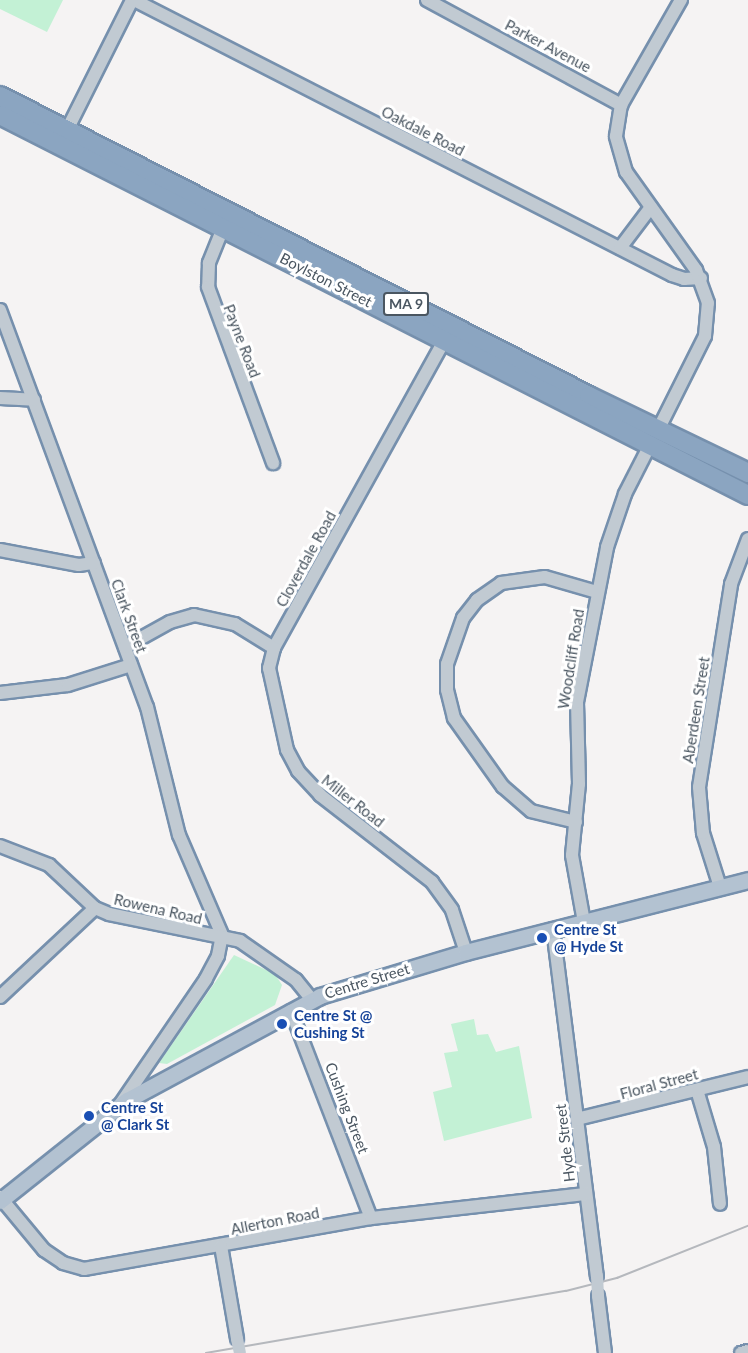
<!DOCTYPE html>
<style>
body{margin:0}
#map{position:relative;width:748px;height:1353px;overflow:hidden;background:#f5f3f3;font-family:Lato,sans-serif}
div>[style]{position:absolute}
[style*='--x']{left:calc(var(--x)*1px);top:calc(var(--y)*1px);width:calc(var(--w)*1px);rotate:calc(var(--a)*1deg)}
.green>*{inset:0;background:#c3f1d5}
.roads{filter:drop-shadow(2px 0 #7690ad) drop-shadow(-2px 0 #7690ad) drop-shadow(0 2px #7690ad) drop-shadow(0 -2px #7690ad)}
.minor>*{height:12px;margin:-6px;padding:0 6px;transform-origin:6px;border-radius:6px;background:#c1cad2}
.major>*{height:15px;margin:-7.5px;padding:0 7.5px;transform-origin:7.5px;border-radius:7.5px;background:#b3c2d1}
.highway>*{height:18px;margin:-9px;padding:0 9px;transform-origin:9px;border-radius:9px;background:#8ba5c1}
.tram>*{height:1.5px;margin:-0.75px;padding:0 0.75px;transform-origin:0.75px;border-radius:0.75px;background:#b5b8bd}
.minor-bridge>*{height:12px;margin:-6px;padding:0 6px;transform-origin:6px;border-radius:6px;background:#c1cad2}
.dots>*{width:16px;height:16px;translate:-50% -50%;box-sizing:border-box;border:3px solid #fff;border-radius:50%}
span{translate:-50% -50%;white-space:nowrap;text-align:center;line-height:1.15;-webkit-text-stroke:6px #fff;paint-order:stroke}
.shield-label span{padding:2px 4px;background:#fff;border:2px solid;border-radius:4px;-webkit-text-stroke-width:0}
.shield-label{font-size:14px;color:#4a5661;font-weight:700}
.street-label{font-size:15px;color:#4a5661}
.transit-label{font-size:15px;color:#164399;font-weight:700}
.left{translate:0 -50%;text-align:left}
</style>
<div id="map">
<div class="green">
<i style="clip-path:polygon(0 0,63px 0,47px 32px,0 9px)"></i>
<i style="clip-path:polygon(234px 955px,275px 974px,282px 985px,275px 1005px,167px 1064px,159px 1063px)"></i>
<i style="clip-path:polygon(474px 1019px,477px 1035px,488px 1034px,496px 1052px,519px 1046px,532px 1118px,444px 1141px,433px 1092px,452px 1087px,444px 1053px,458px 1051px,451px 1024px)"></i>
</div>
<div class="roads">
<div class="minor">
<i style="--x:134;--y:0;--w:604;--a:27.07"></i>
<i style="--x:672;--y:275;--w:13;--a:18"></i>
<i style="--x:684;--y:279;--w:17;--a:-3"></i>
<i style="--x:427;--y:0;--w:221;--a:28.4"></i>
<i style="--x:67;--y:130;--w:145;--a:-63.4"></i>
<i style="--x:223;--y:228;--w:38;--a:112"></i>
<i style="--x:209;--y:263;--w:24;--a:92"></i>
<i style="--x:208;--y:287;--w:188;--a:69.7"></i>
<i style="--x:620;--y:248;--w:51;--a:-52.9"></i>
<i style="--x:0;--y:310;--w:423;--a:69.7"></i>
<i style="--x:147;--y:707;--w:132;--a:76"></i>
<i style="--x:179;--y:835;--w:109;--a:66.7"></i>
<i style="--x:222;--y:935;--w:21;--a:101"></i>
<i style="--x:218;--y:956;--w:26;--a:118"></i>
<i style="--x:206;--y:979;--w:150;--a:124.4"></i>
<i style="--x:444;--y:341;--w:351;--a:119"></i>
<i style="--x:274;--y:648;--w:21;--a:104"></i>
<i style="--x:269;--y:668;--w:84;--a:77.6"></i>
<i style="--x:287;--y:750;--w:24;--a:62"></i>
<i style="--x:298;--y:771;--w:33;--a:47"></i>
<i style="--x:320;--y:795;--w:142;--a:37.8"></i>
<i style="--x:432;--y:882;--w:34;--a:54"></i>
<i style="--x:452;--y:910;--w:44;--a:71.6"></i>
<i style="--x:0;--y:398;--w:34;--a:3"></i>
<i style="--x:658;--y:430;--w:105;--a:-63.4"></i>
<i style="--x:705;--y:336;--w:33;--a:-85"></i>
<i style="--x:708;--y:303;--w:35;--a:-110"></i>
<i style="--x:696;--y:270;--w:120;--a:-125.5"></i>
<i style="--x:626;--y:172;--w:37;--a:-106"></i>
<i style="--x:616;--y:136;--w:31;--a:-81"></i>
<i style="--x:621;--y:105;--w:121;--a:-60.3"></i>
<i style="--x:0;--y:550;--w:80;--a:10.8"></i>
<i style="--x:79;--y:565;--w:15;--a:-8"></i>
<i style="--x:125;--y:647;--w:51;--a:-29.1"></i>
<i style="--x:170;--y:622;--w:25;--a:-16"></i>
<i style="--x:194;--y:615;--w:42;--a:12.4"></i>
<i style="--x:235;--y:624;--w:46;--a:31.6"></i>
<i style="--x:0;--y:693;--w:68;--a:-6.7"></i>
<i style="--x:68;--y:685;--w:66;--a:-17.6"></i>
<i style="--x:576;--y:822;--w:46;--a:-166.3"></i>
<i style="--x:531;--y:811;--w:37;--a:-139"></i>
<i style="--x:503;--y:787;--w:85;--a:-125.4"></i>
<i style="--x:454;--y:718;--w:29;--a:-104"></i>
<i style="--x:447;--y:690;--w:26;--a:-90"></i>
<i style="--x:447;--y:664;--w:49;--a:-70.8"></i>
<i style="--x:463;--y:618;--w:23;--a:-52"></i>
<i style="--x:477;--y:600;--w:29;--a:-35"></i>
<i style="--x:501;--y:583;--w:44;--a:-7.8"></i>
<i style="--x:545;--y:577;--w:54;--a:16.1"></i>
<i style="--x:0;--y:846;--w:53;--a:21.2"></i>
<i style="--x:49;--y:865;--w:63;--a:43.1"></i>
<i style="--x:95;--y:908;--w:15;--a:23"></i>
<i style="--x:109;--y:914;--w:134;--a:11.6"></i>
<i style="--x:240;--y:941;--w:68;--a:34.9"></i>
<i style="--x:296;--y:980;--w:26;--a:51"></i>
<i style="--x:720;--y:887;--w:57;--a:-107.5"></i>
<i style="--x:703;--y:833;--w:46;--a:-95"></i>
<i style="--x:699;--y:787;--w:206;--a:-81"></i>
<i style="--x:731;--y:584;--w:48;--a:-69.3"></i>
<i style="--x:584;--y:922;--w:68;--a:-100.2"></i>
<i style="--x:572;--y:855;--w:71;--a:-84.4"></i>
<i style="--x:579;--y:784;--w:82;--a:-91.4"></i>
<i style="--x:577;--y:702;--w:158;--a:-79"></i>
<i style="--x:607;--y:547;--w:56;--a:-71.2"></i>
<i style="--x:625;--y:494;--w:55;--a:-63"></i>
<i style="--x:553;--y:929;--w:350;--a:82.8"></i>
<i style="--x:0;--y:997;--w:130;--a:-43.1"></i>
<i style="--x:291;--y:1011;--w:222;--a:68.9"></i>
<i style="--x:697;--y:1090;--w:59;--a:73.4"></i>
<i style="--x:714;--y:1147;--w:57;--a:84"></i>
<i style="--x:577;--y:1119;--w:176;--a:-13.8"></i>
<i style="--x:0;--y:1197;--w:69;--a:50.3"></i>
<i style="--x:44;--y:1250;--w:23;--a:34"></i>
<i style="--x:63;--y:1263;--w:22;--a:16"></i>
<i style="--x:84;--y:1269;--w:291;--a:-10.1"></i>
<i style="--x:371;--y:1218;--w:216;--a:-6.4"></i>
<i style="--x:221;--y:1246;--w:94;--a:80.2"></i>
<i style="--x:598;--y:1296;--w:57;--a:83"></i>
<i style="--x:741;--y:1353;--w:7;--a:-16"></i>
</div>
<div class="major">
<i style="--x:0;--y:1201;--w:162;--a:-38.5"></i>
<i style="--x:127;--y:1100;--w:219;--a:-28.3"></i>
<i style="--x:320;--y:996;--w:152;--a:-16.8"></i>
<i style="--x:466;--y:952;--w:291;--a:-14.3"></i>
</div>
<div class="highway">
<i style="--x:0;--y:96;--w:661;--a:26.99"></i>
<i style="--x:589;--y:396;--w:177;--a:25.8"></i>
<i style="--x:0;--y:115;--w:839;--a:26.93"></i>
</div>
</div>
<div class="tram">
<i style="--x:206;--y:1353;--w:365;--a:-9.8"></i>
<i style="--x:566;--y:1291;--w:53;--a:-14.3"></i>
<i style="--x:617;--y:1278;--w:141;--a:-21.7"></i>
</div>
<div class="minor-bridge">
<i style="--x:597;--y:1276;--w:20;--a:87"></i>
<i style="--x:237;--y:1339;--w:14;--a:78"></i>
</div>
<div class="dots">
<i style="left:542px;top:938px;background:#1a4fb4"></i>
<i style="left:282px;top:1024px;background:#1a4fb4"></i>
<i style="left:89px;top:1116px;background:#1a4fb4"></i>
</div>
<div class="shield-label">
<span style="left:406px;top:304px">MA 9</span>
</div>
<div class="street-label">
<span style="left:548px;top:46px;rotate:28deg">Parker Avenue</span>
<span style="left:423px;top:131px;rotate:27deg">Oakdale Road</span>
<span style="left:326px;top:280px;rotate:27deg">Boylston Street</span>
<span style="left:242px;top:341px;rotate:69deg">Payne Road</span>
<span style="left:306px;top:559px;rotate:-61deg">Cloverdale Road</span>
<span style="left:129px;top:616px;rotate:70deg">Clark Street</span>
<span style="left:571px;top:659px;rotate:-81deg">Woodcliff Road</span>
<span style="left:696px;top:710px;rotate:-81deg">Aberdeen Street</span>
<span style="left:353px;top:801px;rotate:38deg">Miller Road</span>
<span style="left:158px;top:909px;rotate:13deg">Rowena Road</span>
<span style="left:367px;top:981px;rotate:-17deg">Centre Street</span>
<span style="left:659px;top:1084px;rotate:-15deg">Floral Street</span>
<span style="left:347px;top:1108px;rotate:69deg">Cushing Street</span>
<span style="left:565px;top:1143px;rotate:-97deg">Hyde Street</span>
<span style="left:275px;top:1221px;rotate:-11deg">Allerton Road</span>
</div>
<div class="transit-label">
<span class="left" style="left:554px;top:938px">Centre St<br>@ Hyde St</span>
<span class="left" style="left:294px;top:1024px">Centre St @<br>Cushing St</span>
<span class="left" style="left:101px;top:1116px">Centre St<br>@ Clark St</span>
</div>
</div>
